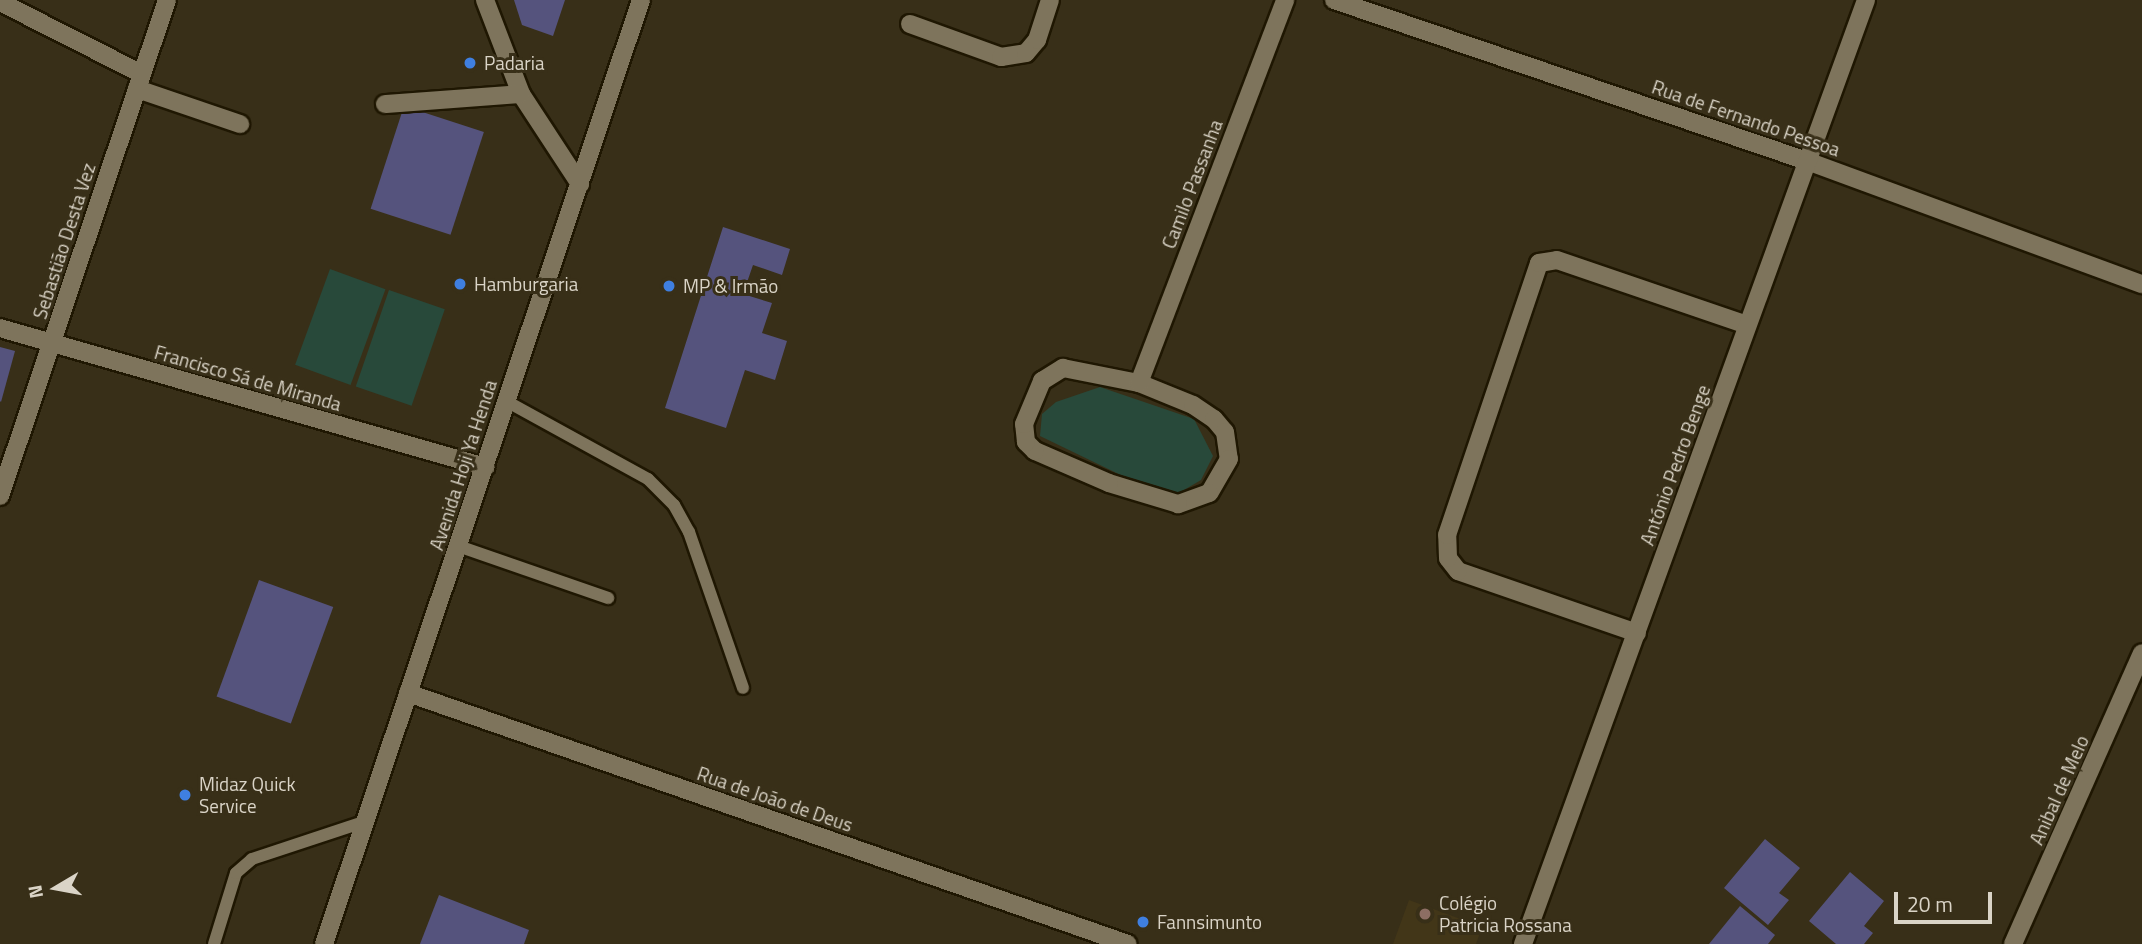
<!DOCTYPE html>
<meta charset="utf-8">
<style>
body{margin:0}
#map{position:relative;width:2142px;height:944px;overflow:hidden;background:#382f18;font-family:"Titillium Web",sans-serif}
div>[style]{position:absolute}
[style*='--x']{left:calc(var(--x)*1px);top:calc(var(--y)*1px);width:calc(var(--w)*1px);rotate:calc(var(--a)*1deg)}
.built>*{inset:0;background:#423618}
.green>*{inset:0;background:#28493a;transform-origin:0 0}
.building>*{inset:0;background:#55537d;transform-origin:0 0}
.roads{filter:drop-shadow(2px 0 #1f1702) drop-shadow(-2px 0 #1f1702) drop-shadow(0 2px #1f1702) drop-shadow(0 -2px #1f1702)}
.service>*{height:12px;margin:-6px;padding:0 6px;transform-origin:6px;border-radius:6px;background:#7e745c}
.minor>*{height:18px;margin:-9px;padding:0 9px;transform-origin:9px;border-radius:9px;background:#7e745c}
.tertiary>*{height:18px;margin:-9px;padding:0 9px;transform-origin:9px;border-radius:9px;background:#7e745c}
.secondary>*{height:18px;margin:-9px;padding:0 9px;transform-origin:9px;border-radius:9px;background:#7e745c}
.dots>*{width:19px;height:19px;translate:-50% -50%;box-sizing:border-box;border:4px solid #382f18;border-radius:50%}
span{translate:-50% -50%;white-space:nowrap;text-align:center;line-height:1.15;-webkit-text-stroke:6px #382f18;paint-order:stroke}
.poi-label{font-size:19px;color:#dad4c7}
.left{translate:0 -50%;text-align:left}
.street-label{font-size:19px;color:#dad4c7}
.north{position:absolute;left:21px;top:853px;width:70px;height:70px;-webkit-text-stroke:5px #382f18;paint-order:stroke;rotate:260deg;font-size:19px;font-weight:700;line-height:28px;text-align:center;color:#dad4c7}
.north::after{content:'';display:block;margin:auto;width:24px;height:32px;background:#dad4c7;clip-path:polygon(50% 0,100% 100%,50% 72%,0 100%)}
.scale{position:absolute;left:1894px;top:892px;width:98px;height:32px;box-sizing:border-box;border:4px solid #dad4c7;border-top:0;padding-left:9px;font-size:21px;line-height:24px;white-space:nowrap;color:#dad4c7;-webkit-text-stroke:5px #382f18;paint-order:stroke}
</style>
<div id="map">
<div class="built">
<i style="clip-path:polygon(1409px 900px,1482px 927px,1476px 944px,1393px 944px)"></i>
</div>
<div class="green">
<i style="left:330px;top:269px;width:59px;height:102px;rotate:20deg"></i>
<i style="left:389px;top:290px;width:59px;height:102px;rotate:19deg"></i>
<i style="clip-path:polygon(1100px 387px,1194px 419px,1213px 456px,1201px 480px,1179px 493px,1160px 494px,1040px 436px,1042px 414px,1056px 402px)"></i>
</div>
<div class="building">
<i style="clip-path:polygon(514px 0,565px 0,553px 36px,522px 25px)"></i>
<i style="left:404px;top:106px;width:84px;height:108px;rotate:18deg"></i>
<i style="clip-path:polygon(723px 227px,790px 249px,782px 275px,753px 265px,743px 294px,772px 303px,762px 333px,787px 341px,775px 380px,745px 370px,726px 428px,665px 408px)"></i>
<i style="clip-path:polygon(0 347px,15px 351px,1px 402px,0 401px)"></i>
<i style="left:259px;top:580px;width:79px;height:124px;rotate:20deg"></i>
<i style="clip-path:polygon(1765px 839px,1800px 868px,1779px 893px,1789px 900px,1768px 925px,1724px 888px)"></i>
<i style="clip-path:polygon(1850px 872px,1884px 901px,1864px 926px,1873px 933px,1864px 944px,1836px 944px,1809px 921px)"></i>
<i style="clip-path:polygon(439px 895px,529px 930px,524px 944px,420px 944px)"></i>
<i style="clip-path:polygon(1740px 906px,1775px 935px,1768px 944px,1709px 944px)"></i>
</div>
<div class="roads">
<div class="service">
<i style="--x:506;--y:401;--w:162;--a:28.8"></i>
<i style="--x:648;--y:479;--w:37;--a:45"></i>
<i style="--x:674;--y:505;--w:31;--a:61"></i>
<i style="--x:689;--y:532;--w:165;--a:70.9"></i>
<i style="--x:458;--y:546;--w:159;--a:19.1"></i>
<i style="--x:214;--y:944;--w:74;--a:-72.8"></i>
<i style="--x:236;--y:873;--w:21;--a:-41"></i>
<i style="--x:252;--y:859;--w:118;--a:-18.3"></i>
</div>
<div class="minor">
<i style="--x:485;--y:0;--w:101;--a:69"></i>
<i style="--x:521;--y:94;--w:108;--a:56.8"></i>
<i style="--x:1334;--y:0;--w:500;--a:18.8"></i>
<i style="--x:1807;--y:161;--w:357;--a:20.2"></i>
<i style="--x:0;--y:2;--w:159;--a:26.9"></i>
<i style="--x:910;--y:24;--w:97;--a:19.9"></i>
<i style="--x:1001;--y:57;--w:25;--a:-9"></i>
<i style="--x:1026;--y:53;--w:17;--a:-50"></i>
<i style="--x:1037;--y:40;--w:42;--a:-72"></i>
<i style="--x:137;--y:89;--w:109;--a:18.8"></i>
<i style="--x:385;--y:104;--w:136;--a:-4.2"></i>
<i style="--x:0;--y:328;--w:505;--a:15.99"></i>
<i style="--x:1063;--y:368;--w:77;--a:11.2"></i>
<i style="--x:1139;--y:383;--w:58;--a:22.2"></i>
<i style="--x:1193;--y:405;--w:25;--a:34"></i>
<i style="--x:1214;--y:419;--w:17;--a:50"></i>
<i style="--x:1225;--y:432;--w:27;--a:82"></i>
<i style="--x:1229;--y:459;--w:39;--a:120"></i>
<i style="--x:1209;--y:493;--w:33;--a:160"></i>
<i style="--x:1178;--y:504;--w:72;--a:-163.1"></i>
<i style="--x:1109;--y:483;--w:81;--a:-156.6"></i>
<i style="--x:1035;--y:451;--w:13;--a:-135"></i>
<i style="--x:1026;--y:442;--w:18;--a:-96"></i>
<i style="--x:1024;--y:424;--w:47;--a:-67.3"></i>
<i style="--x:1042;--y:381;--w:25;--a:-32"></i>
<i style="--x:1139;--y:383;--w:410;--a:-69.1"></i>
<i style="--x:0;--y:496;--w:523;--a:-71.39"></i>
<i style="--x:1637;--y:633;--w:189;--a:-160.9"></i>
<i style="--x:1458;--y:571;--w:16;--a:-128"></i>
<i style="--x:1448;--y:558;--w:23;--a:-92"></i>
<i style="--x:1447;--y:535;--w:287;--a:-71.3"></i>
<i style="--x:1539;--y:263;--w:18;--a:-9"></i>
<i style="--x:1557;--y:260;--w:201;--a:18.9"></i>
<i style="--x:408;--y:693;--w:762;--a:19.22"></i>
<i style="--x:1523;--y:944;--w:1004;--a:-70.03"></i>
</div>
<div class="tertiary">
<i style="--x:2013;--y:944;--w:318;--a:-66.1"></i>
</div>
<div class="secondary">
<i style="--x:324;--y:944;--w:996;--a:-71.44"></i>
</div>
</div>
<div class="dots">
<i style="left:470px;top:63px;background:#3f7fe0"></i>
<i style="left:460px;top:284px;background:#3f7fe0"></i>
<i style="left:669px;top:286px;background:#3f7fe0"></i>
<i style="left:185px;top:795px;background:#3f7fe0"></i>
<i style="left:1425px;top:914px;background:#8d6e63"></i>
<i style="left:1143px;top:922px;background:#3f7fe0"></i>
</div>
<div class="poi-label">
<span class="left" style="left:484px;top:63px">Padaria</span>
<span class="left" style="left:474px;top:284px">Hamburgaria</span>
<span class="left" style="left:683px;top:286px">MP &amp; Irmão</span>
<span class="left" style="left:199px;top:795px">Midaz Quick<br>Service</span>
<span class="left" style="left:1439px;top:914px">Colégio<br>Patricia Rossana</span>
<span class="left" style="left:1157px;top:922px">Fannsimunto</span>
</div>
<div class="street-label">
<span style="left:1746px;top:118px;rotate:19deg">Rua de Fernando Pessoa</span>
<span style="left:1192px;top:184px;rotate:-69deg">Camilo Passanha</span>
<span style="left:64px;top:241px;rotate:-72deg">Sebastião Desta Vez</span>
<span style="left:248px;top:378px;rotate:16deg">Francisco Sá de Miranda</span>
<span style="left:463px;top:465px;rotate:-72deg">Avenida Hoji Ya Henda</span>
<span style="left:1675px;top:465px;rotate:-70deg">António Pedro Benge</span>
<span style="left:2059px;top:790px;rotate:-66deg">Anibal de Melo</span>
<span style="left:775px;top:799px;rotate:19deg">Rua de João de Deus</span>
</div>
<div class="north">N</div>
<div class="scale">20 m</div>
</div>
